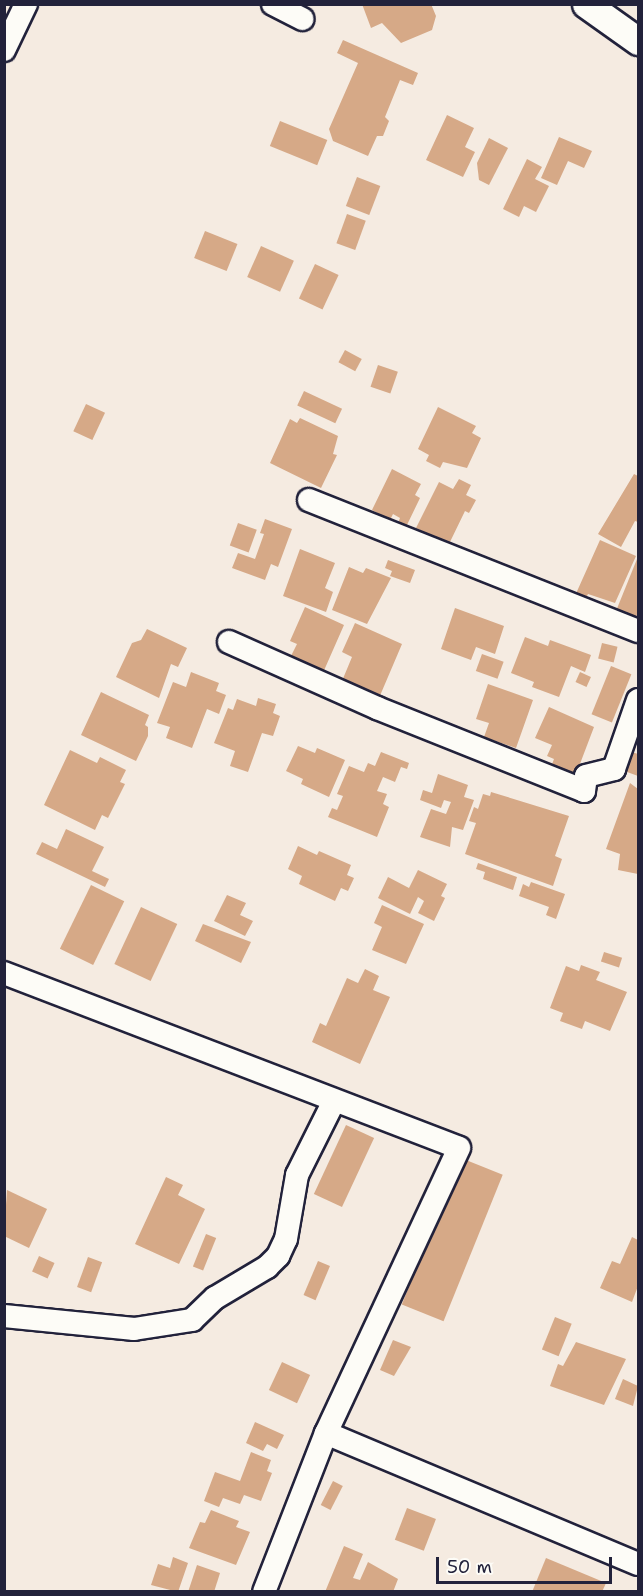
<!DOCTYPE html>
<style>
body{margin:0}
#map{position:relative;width:643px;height:1596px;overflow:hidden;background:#f5ebe1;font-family:"Shantell Sans",sans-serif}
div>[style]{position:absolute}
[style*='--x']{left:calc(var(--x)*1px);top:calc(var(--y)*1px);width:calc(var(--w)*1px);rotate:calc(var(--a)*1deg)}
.building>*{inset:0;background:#d6a987;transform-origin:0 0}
.roads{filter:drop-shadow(2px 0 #22223b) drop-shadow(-2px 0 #22223b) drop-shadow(0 2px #22223b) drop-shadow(0 -2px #22223b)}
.minor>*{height:22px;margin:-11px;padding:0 11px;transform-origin:11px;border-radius:11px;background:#fdfcf7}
.tertiary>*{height:27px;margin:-13.5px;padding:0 13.5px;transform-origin:13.5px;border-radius:13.5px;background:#fdfcf7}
span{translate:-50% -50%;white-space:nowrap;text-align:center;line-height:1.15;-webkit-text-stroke:5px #fdfcf7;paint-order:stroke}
.frame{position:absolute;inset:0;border:6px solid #22223b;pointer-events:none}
.scale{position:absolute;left:436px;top:1557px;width:176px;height:27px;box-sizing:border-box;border:3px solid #22223b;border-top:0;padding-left:8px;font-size:18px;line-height:21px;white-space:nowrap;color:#22223b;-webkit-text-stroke:4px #fdfcf7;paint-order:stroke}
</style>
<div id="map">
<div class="building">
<i style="clip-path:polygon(362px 4px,431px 4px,436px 16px,432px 30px,401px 43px,382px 23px,371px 28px)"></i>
<i style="clip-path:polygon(343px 40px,418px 73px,413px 85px,400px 80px,385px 117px,389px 121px,383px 136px,377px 136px,368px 156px,333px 141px,329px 129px,358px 63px,337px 53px)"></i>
<i style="clip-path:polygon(447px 115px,474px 128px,465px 147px,475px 152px,463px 177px,426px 160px)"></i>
<i style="left:280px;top:121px;width:51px;height:27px;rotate:22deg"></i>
<i style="clip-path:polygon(559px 137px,592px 151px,584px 168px,568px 161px,557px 185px,541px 178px)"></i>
<i style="clip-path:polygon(489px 138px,508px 148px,489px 185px,479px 180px,477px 163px)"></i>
<i style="clip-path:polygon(527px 159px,542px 167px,535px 179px,549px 186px,536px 212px,524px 206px,519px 217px,503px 209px)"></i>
<i style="left:357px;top:177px;width:25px;height:31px;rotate:21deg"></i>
<i style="left:347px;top:214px;width:20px;height:31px;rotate:20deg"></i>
<i style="left:205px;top:231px;width:35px;height:29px;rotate:22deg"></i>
<i style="left:261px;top:246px;width:36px;height:34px;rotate:24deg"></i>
<i style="left:315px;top:264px;width:26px;height:38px;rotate:25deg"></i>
<i style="left:345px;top:350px;width:19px;height:14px;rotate:28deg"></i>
<i style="left:378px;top:365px;width:21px;height:23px;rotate:19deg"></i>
<i style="left:304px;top:391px;width:42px;height:16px;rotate:25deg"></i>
<i style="left:86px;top:404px;width:21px;height:30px;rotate:25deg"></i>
<i style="clip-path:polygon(438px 407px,476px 426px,472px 433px,481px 438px,467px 468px,443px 462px,440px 468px,426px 461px,429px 455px,418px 449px)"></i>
<i style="clip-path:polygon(300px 418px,338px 436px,333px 454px,337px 455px,321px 488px,270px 463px,290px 419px,297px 423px)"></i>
<i style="clip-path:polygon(392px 469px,421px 484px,415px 495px,420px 498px,406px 527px,398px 523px,400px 518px,393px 514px,390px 520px,372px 510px)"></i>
<i style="clip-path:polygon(634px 474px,638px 476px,638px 522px,635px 521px,621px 547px,598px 534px)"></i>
<i style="clip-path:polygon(459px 479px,471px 485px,466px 495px,476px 500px,469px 513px,465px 511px,449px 544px,416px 528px,439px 482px,453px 489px)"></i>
<i style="clip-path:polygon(265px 519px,292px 529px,278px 567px,271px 564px,265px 580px,232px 568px,238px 553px,255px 559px,264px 534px,260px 533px)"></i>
<i style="left:238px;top:523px;width:20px;height:24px;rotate:20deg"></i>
<i style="clip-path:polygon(600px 540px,636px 556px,615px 603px,588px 594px,584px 602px,574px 598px)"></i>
<i style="clip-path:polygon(300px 549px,335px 563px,325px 588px,333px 592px,326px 612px,283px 596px)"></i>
<i style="clip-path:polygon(637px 559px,638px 611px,634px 624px,614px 616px)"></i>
<i style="clip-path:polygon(388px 560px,415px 570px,410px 583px,390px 576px,392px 571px,385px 568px)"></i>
<i style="clip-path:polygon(349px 567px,363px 573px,366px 568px,391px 578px,367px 624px,332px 610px)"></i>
<i style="clip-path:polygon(305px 607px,344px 625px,322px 675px,289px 660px,297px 644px,290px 641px)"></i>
<i style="clip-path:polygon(455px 608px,504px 626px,495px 654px,476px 647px,471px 660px,441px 649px)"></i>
<i style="clip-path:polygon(355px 623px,402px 644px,379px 698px,342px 681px,352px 657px,342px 652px)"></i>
<i style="clip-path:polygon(147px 629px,187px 648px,178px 667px,171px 664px,159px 698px,116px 677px,132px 643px,141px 640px)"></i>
<i style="clip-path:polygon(525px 637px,548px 646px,550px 640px,591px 655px,585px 672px,571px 666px,559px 697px,532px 687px,534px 682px,511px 673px)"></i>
<i style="left:602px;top:643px;width:16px;height:16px;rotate:14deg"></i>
<i style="left:482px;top:654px;width:23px;height:18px;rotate:20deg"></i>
<i style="left:611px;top:666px;width:22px;height:52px;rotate:22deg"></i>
<i style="clip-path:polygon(191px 672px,219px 683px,216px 691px,226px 695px,219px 714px,207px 709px,192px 748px,166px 738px,170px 727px,157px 723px,173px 682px,186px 687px)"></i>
<i style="left:580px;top:672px;width:12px;height:11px;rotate:24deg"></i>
<i style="clip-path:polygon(488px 684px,533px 700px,516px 748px,484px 737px,489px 723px,476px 719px)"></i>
<i style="clip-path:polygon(101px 692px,149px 715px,145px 725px,148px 727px,148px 736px,136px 761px,81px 735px)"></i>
<i style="clip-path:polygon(258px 698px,276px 704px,273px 713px,280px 716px,273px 736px,262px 733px,248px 772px,230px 766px,235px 751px,214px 743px,228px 708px,233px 710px,237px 699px,256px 706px)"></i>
<i style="clip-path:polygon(549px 707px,594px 727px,575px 777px,551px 767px,554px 759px,547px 756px,552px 745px,535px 738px)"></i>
<i style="clip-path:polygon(298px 746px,315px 753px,317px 748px,345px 760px,329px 797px,301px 784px,303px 779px,286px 771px)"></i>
<i style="clip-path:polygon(70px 750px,97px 763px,100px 757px,126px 770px,120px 782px,125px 784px,108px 818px,102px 815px,95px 830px,44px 805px)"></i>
<i style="clip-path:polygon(626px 750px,638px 754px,638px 776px,619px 769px)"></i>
<i style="clip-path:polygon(381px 752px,409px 763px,407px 769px,401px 767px,395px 782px,383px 777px,377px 791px,387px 794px,383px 804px,389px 807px,377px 837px,328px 817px,332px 808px,337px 810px,343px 796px,337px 794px,349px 766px,364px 772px,368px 763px,375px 766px)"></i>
<i style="clip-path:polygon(438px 774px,468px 785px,464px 797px,474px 800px,463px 830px,452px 827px,450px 847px,420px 837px,431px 809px,446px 814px,451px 802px,444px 800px,441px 808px,420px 800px,423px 790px,432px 793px)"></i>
<i style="clip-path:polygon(630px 783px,638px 789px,638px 874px,618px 870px,620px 854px,606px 849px)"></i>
<i style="clip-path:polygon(491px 792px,569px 816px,555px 856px,562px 859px,553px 886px,465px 854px,476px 823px,469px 821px,474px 807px,478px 809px,483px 794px,490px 796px)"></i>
<i style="clip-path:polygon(66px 829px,104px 847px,92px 871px,109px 879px,105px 887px,36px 854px,42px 842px,57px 849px)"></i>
<i style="clip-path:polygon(298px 846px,317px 855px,319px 851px,351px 865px,347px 875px,354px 878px,348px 891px,341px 888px,335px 901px,299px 884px,302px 876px,288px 869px)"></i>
<i style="clip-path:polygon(478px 863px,517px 877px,513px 890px,483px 879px,485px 872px,476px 869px)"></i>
<i style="clip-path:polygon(418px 870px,447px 884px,441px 896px,445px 898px,434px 921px,418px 913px,424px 901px,418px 897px,410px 914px,378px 898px,388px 877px,409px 888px)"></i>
<i style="clip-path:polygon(531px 882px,565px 894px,556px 919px,546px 915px,549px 907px,519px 896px,523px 884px,529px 887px)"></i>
<i style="left:91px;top:885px;width:37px;height:71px;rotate:26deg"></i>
<i style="clip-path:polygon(227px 895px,246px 903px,240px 915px,253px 921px,245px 936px,214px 921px)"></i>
<i style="clip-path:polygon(382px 905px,424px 924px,406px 964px,372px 950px,382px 927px,374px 923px)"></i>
<i style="left:141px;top:907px;width:40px;height:63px;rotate:25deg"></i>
<i style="clip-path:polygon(203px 924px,251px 942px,241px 963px,195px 941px)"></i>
<i style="left:604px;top:952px;width:19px;height:10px;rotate:18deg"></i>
<i style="clip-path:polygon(581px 965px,600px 972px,596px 980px,627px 992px,610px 1031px,585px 1021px,582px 1029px,560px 1021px,563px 1013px,550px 1008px,566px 966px,579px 971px)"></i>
<i style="clip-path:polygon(365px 969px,379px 976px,373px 990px,390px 997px,360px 1064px,312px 1042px,320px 1023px,326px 1026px,347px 978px,358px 983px)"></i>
<i style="left:346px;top:1125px;width:31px;height:76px;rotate:25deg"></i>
<i style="left:461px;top:1158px;width:45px;height:158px;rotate:22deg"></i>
<i style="clip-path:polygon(166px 1177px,183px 1185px,178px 1195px,205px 1209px,179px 1264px,135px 1244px)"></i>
<i style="clip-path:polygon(7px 1190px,47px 1209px,29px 1248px,4px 1236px)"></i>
<i style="left:206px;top:1234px;width:11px;height:35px;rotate:22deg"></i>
<i style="clip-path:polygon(632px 1237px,638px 1240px,638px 1286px,632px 1302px,600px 1288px,612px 1261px,620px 1264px)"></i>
<i style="left:39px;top:1256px;width:17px;height:17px;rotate:24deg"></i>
<i style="left:88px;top:1257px;width:15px;height:32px;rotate:20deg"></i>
<i style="left:318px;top:1261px;width:13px;height:37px;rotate:23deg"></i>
<i style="left:555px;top:1317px;width:18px;height:35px;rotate:22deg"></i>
<i style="clip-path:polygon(393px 1340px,411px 1347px,394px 1376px,380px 1370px)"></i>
<i style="clip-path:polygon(576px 1342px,626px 1359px,604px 1405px,550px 1386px,558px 1364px,563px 1366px)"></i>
<i style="left:282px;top:1362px;width:31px;height:31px;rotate:25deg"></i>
<i style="clip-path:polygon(623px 1379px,638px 1386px,633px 1406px,615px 1399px)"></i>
<i style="clip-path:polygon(255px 1422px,284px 1435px,277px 1449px,267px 1444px,263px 1451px,246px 1443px)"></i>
<i style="clip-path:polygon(251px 1452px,271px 1460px,267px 1471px,272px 1473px,261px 1501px,244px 1495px,240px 1504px,223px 1498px,219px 1507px,204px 1501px,215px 1472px,240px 1481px)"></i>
<i style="left:333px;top:1481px;width:11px;height:27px;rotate:27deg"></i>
<i style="left:407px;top:1508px;width:31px;height:34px;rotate:21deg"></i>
<i style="clip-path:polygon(211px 1510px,239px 1521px,236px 1527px,250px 1532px,236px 1565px,189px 1548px,200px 1522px,205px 1523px)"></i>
<i style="clip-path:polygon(344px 1546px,363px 1554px,353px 1578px,360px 1580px,368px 1562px,398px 1579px,393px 1592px,325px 1592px)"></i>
<i style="clip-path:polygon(173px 1557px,188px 1563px,178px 1592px,151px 1585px,158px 1564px,170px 1568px)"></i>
<i style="clip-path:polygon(546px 1558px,606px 1583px,602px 1592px,532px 1592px)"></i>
<i style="clip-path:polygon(197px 1565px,220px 1573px,214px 1592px,188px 1592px)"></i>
</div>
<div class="roads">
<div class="minor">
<i style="--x:273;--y:4;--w:33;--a:27"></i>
<i style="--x:4;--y:50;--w:51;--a:-64.4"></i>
<i style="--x:309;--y:500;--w:354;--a:21.7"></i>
<i style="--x:229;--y:642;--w:162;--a:24"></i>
<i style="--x:377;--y:708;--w:223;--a:21.8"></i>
<i style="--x:584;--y:791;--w:15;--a:-82"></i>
<i style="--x:586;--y:776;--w:29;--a:-14"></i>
<i style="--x:614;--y:769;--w:73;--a:-70.8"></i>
<i style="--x:4;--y:973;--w:487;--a:21"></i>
<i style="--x:459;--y:1148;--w:315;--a:115"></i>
<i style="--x:4;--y:1316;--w:131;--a:5.7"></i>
<i style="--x:134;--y:1329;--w:59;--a:-8.8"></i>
<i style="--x:192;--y:1320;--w:32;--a:-44"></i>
<i style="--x:215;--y:1298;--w:61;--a:-30.8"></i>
<i style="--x:267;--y:1267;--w:16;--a:-45"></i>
<i style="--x:278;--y:1256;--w:19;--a:-65"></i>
<i style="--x:286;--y:1239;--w:65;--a:-80.2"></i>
<i style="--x:297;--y:1175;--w:83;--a:-63.4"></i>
<i style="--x:264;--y:1592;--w:171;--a:-68.7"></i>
<i style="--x:326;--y:1433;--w:338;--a:22.8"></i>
</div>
<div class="tertiary">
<i style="--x:586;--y:4;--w:64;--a:35.4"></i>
</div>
</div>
<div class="frame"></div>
<div class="scale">50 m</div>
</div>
